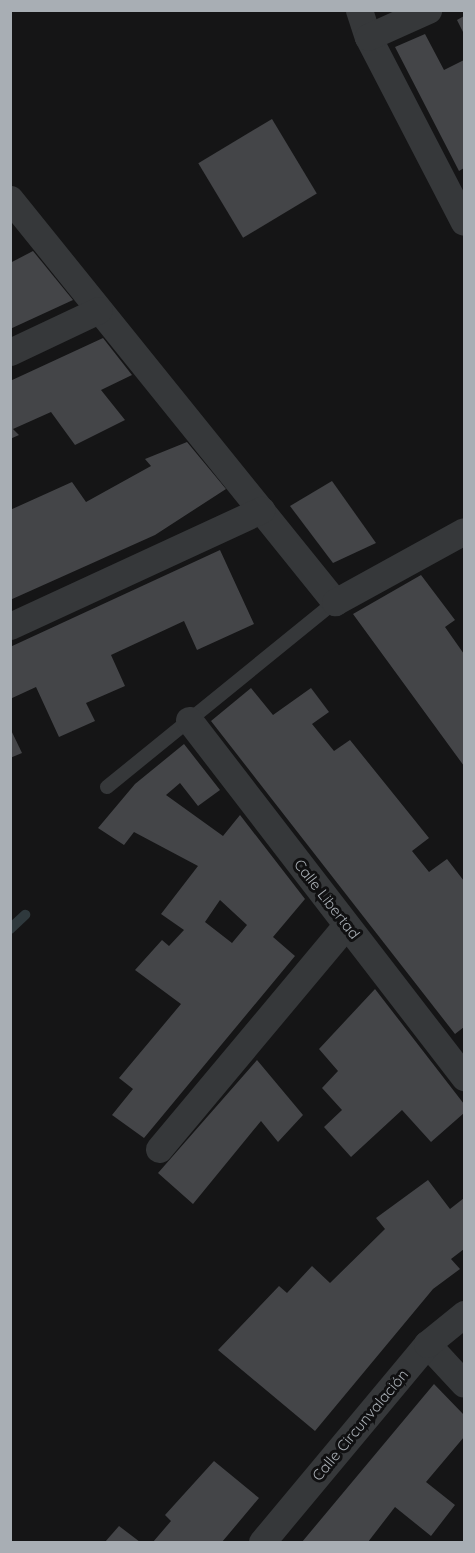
<!DOCTYPE html>
<meta charset="utf-8">
<style>
body{margin:0}
#map{position:relative;width:475px;height:1553px;overflow:hidden;background:#151516;font-family:Quicksand,sans-serif}
div>[style]{position:absolute}
[style*='--x']{left:calc(var(--x)*1px);top:calc(var(--y)*1px);width:calc(var(--w)*1px);rotate:calc(var(--a)*1deg)}
.stream>*{height:10px;margin:-5px;padding:0 5px;transform-origin:5px;border-radius:5px;background:#2f393d}
.building>*{inset:0;background:#444548;transform-origin:0 0}
.service>*{height:14px;margin:-7px;padding:0 7px;transform-origin:7px;border-radius:7px;background:#36383a}
.minor>*{height:27px;margin:-13.5px;padding:0 13.5px;transform-origin:13.5px;border-radius:13.5px;background:#36383a}
span{translate:-50% -50%;white-space:nowrap;text-align:center;line-height:1.15;-webkit-text-stroke:6px #101011;paint-order:stroke}
.street-label{font-size:15px;color:#a8aeb4}
.frame{position:absolute;inset:0;border:12px solid #a8aeb4;pointer-events:none}
</style>
<div id="map">
<div class="stream">
<i style="--x:10;--y:929;--w:21;--a:-43"></i>
</div>
<div class="building">
<i style="clip-path:polygon(464px 16px,464px 34px,457px 20px)"></i>
<i style="clip-path:polygon(425px 34px,444px 70px,464px 60px,464px 168px,459px 171px,395px 47px)"></i>
<i style="left:272px;top:119px;width:87px;height:86px;rotate:59deg"></i>
<i style="clip-path:polygon(33px 251px,73px 300px,10px 329px,10px 263px)"></i>
<i style="clip-path:polygon(103px 338px,132px 375px,101px 390px,125px 420px,75px 445px,51px 412px,13px 429px,19px 435px,10px 439px,10px 381px)"></i>
<i style="clip-path:polygon(187px 442px,226px 489px,155px 535px,10px 600px,10px 510px,72px 482px,86px 502px,151px 466px,145px 459px)"></i>
<i style="clip-path:polygon(332px 481px,376px 543px,333px 563px,290px 506px)"></i>
<i style="clip-path:polygon(220px 550px,254px 624px,197px 650px,184px 621px,111px 655px,125px 686px,86px 703px,95px 721px,59px 737px,36px 687px,10px 699px,10px 647px)"></i>
<i style="clip-path:polygon(421px 575px,455px 620px,445px 627px,464px 654px,464px 766px,353px 614px)"></i>
<i style="clip-path:polygon(251px 688px,273px 715px,311px 688px,329px 712px,312px 724px,334px 751px,350px 740px,429px 838px,412px 851px,429px 872px,447px 859px,464px 881px,464px 1027px,455px 1034px,211px 721px)"></i>
<i style="clip-path:polygon(10px 728px,22px 753px,10px 758px)"></i>
<i style="clip-path:polygon(evenodd,184px 744px,220px 790px,198px 806px,180px 783px,166px 795px,223px 836px,240px 815px,305px 899px,273px 937px,295px 956px,144px 1138px,112px 1115px,133px 1089px,119px 1078px,181px 1004px,135px 970px,162px 940px,169px 946px,184px 930px,161px 914px,198px 866px,134px 832px,124px 845px,98px 828px,135px 784px,184px 744px,220px 900px,247px 925px,232px 943px,205px 922px,220px 900px)"></i>
<i style="clip-path:polygon(375px 989px,464px 1104px,464px 1113px,431px 1142px,402px 1110px,351px 1157px,324px 1127px,342px 1110px,322px 1088px,338px 1071px,319px 1049px)"></i>
<i style="clip-path:polygon(257px 1060px,303px 1115px,278px 1142px,261px 1121px,193px 1204px,158px 1173px)"></i>
<i style="clip-path:polygon(428px 1180px,450px 1209px,464px 1198px,464px 1249px,451px 1259px,460px 1269px,433px 1289px,315px 1431px,218px 1350px,279px 1286px,287px 1293px,312px 1266px,330px 1283px,385px 1229px,376px 1218px)"></i>
<i style="clip-path:polygon(434px 1384px,464px 1415px,464px 1437px,426px 1482px,455px 1505px,431px 1536px,395px 1507px,368px 1542px,302px 1542px)"></i>
<i style="clip-path:polygon(214px 1461px,259px 1498px,222px 1542px,153px 1542px,171px 1521px,165px 1515px)"></i>
<i style="clip-path:polygon(119px 1526px,140px 1542px,105px 1542px)"></i>
</div>
<div class="service">
<i style="--x:107;--y:787;--w:294;--a:-39.1"></i>
</div>
<div class="minor">
<i style="--x:359;--y:10;--w:28;--a:72"></i>
<i style="--x:368;--y:37;--w:208;--a:62.6"></i>
<i style="--x:368;--y:37;--w:66;--a:-24.2"></i>
<i style="--x:10;--y:199;--w:518;--a:51.12"></i>
<i style="--x:335;--y:602;--w:147;--a:-28.8"></i>
<i style="--x:10;--y:352;--w:98;--a:-25.3"></i>
<i style="--x:10;--y:626;--w:277;--a:-24.8"></i>
<i style="--x:189;--y:720;--w:451;--a:52.4"></i>
<i style="--x:159;--y:1149;--w:292;--a:-50.1"></i>
<i style="--x:427;--y:1344;--w:54;--a:47.2"></i>
<i style="--x:262;--y:1542;--w:258;--a:-50.2"></i>
<i style="--x:427;--y:1344;--w:48;--a:-39"></i>
</div>
<div class="street-label">
<span style="left:327px;top:899px;rotate:52deg">Calle Libertad</span>
<span style="left:360px;top:1425px;rotate:-50deg">Calle Circunvalación</span>
</div>
<div class="frame"></div>
</div>
